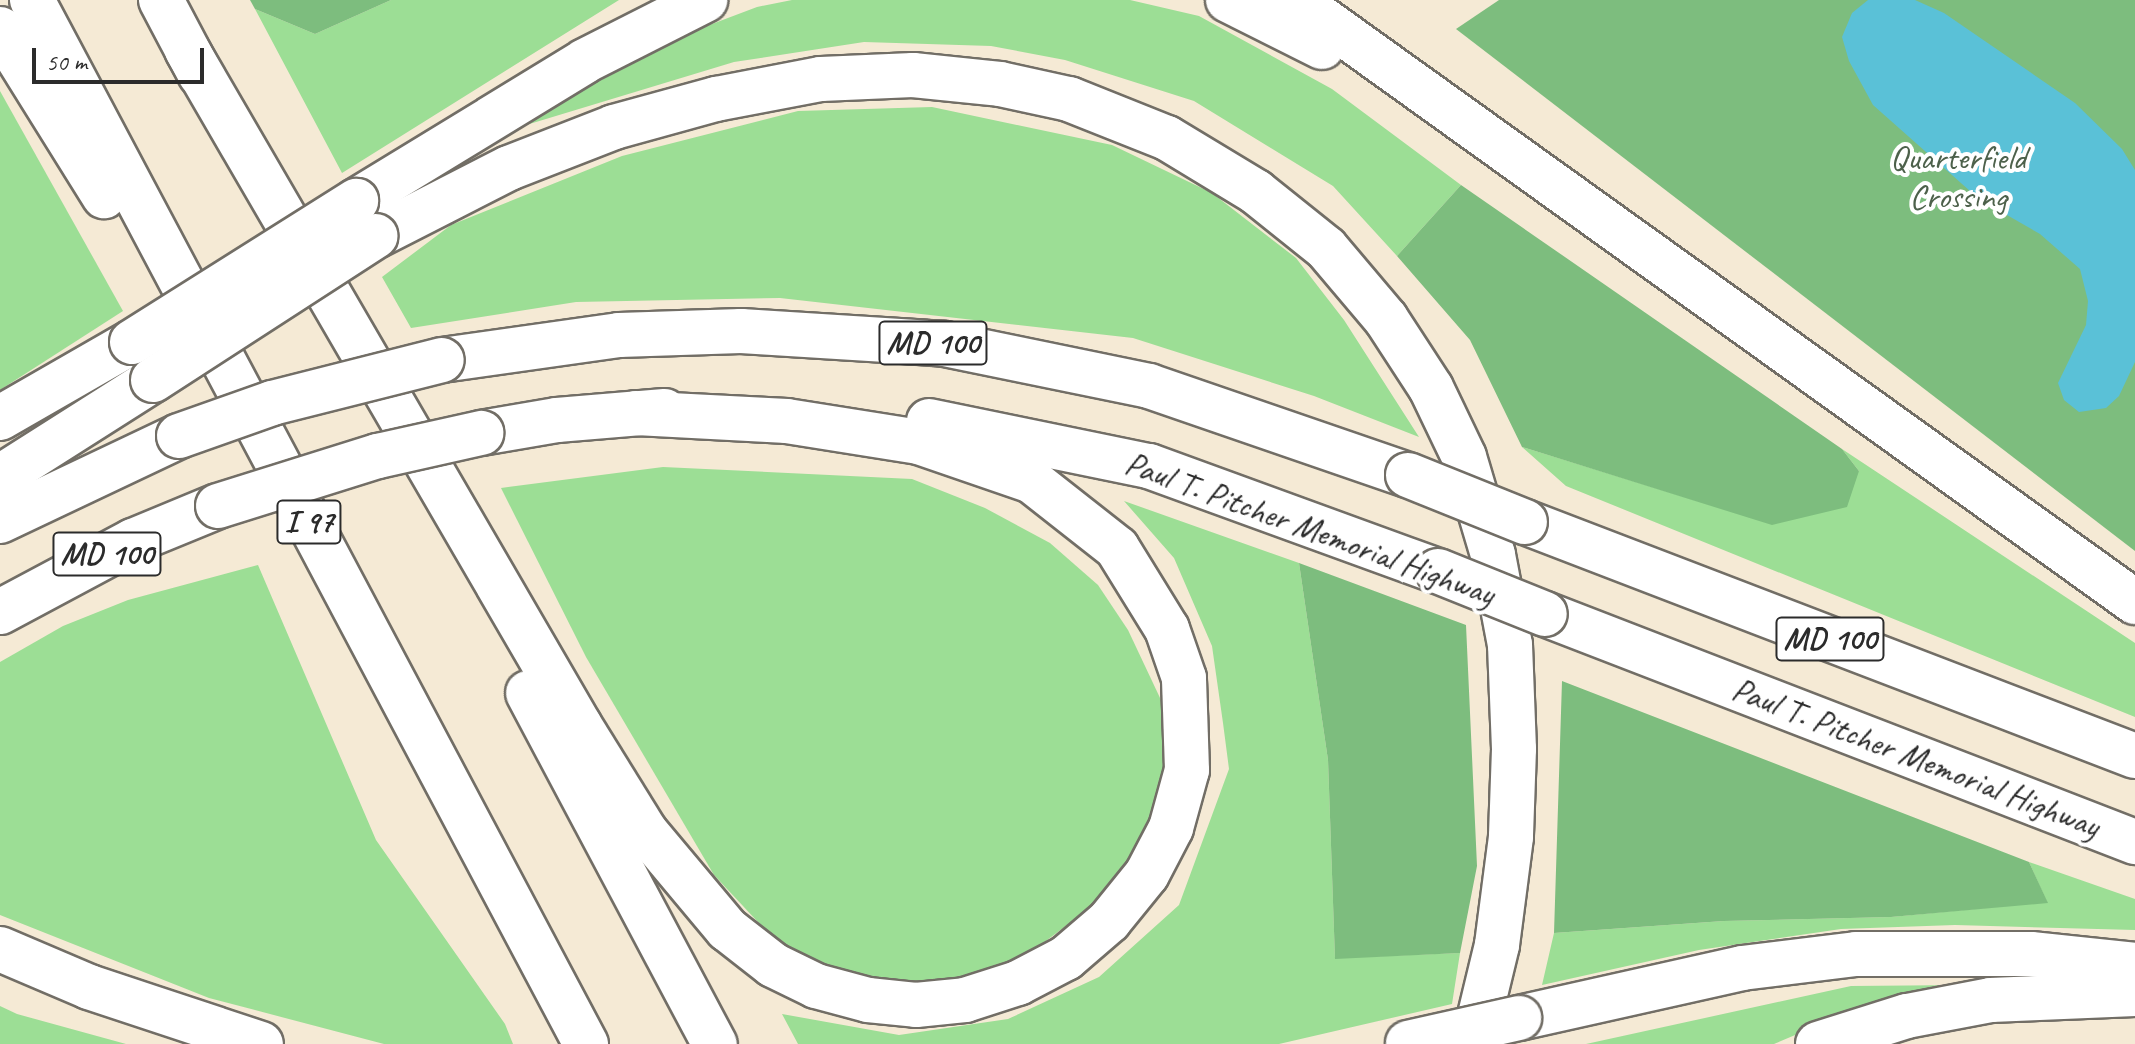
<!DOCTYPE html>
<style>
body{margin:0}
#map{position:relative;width:2135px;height:1044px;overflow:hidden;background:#f5ead5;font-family:Caveat,sans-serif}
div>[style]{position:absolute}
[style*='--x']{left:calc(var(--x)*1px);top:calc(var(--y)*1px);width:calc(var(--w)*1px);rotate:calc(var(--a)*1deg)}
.green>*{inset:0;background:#9cde95}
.forest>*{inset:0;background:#7dbd7e}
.water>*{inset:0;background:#5ac1d7}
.roads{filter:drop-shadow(2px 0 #726e66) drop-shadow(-2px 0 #726e66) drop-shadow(0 2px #726e66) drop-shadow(0 -2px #726e66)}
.highway>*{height:44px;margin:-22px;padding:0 22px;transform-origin:22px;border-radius:22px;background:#fff}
.bridges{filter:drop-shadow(2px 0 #726e66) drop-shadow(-2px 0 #726e66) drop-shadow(0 2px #726e66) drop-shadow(0 -2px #726e66)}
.highway-bridge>*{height:44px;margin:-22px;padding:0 22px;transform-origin:22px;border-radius:22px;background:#fff}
span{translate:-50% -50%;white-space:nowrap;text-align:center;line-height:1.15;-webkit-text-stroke:8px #fff;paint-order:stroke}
.shield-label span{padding:2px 6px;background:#fff;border:2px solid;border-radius:6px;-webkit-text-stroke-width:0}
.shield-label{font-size:32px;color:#2b2b2b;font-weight:700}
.park-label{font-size:34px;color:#4d614b}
.street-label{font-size:34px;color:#2b2b2b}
.scale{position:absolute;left:32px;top:48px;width:172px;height:36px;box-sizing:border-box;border:4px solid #2b2b2b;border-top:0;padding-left:10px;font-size:24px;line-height:28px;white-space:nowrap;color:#2b2b2b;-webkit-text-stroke:6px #fff;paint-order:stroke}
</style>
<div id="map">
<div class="green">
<i style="clip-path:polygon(391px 0,619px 0,342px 173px,255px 9px,315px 34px)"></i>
<i style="clip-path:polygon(792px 0,1130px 0,1199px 16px,1332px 89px,1461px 185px,1397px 256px,1333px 186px,1194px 101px,1065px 60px,991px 46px,864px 42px,734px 62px,500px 133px,630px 55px,757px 7px)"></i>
<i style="clip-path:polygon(0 91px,123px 311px,0 390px)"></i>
<i style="clip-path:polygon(932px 107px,1112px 145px,1212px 193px,1296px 258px,1344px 320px,1419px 437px,1314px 396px,1133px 338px,780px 298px,576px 302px,411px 328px,382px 277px,451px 225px,622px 156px,798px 111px)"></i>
<i style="clip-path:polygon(1522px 447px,1772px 524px,1859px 471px,1842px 449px,2135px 643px,2135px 717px,1566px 486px)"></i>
<i style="clip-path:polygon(663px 467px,912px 479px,985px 508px,1050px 543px,1098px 585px,1128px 630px,1161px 700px,1167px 748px,1158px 797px,1141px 843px,1112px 891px,1026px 956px,930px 986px,842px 974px,788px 954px,714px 875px,586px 657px,501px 488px)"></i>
<i style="clip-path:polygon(1124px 501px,1299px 563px,1328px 760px,1335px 958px,1460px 953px,1452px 1004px,1279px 1044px,798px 1044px,782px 1014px,899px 1035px,1008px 1019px,1099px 977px,1179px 905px,1229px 769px,1223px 723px,1212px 646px,1174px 558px)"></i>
<i style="clip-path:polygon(258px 565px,376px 840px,505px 1024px,513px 1044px,384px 1044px,209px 998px,0 915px,0 662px,63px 626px,128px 600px)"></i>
<i style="clip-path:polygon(2029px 862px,2135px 899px,2135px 930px,1955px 925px,1841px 929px,1699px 950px,1542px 985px,1554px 933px,1724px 921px,1891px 917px,2047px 902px)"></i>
<i style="clip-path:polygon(1964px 985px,1852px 1011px,1774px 1044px,1586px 1044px,1851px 986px)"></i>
<i style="clip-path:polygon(0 1006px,17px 1014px,126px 1044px,0 1044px)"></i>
</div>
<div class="forest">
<i style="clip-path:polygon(250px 0,391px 0,315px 34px,255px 9px)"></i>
<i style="clip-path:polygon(1499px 0,2135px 0,2135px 551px,1456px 29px)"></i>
<i style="clip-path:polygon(1461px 185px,1842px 449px,1859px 471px,1847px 507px,1772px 525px,1522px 447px,1470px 340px,1397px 256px)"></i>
<i style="clip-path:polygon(1299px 563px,1466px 625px,1477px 866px,1460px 953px,1335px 959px,1328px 760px)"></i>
<i style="clip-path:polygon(1562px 681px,2029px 862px,2048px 903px,1891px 917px,1724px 921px,1554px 933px)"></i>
</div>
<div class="water">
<i style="clip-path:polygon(1868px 0,1915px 0,1944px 13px,2075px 103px,2122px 149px,2135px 170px,2135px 362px,2119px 396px,2106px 408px,2079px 412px,2064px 400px,2058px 383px,2086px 325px,2088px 301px,2080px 269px,2040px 234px,1979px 199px,1873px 105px,1849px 61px,1842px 37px,1852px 13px)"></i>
</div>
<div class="roads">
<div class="highway">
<i style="--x:32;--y:0;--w:1182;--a:62.05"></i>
<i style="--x:161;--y:0;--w:84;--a:62.2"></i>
<i style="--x:1228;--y:0;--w:105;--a:26.6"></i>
<i style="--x:1296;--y:0;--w:1033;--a:35.66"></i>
<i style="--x:0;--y:29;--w:197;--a:58.1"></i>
<i style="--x:187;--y:50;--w:782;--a:59.83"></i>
<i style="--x:580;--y:726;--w:123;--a:58.2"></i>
<i style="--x:645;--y:831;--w:128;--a:50.1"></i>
<i style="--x:727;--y:929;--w:58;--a:38"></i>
<i style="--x:773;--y:965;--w:48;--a:26"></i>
<i style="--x:816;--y:986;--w:54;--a:15.1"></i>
<i style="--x:868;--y:1000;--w:48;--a:5.9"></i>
<i style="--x:916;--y:1005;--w:49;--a:-5.8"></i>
<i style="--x:965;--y:1000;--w:56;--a:-17.8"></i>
<i style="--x:1018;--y:983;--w:54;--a:-27.5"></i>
<i style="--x:1066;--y:958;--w:57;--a:-40.7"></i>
<i style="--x:1109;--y:921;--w:60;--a:-51"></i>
<i style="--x:1147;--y:874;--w:52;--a:-62.4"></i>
<i style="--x:1171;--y:828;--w:60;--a:-74.6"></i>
<i style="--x:1187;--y:770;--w:92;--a:-91.9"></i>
<i style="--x:1184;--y:678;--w:52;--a:-109.1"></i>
<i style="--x:1167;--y:629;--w:95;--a:-121.7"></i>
<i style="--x:1117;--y:548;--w:108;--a:-141.8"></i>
<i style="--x:1032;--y:481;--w:120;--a:-161"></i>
<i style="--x:919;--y:442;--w:134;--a:-171"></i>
<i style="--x:787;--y:421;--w:151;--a:-177"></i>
<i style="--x:356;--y:201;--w:268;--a:-31.4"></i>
<i style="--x:585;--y:61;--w:135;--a:-26.9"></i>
<i style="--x:376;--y:236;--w:149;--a:-27.1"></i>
<i style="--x:509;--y:168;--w:113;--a:-21.3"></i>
<i style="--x:614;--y:127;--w:106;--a:-15.4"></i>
<i style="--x:716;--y:99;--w:107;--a:-10.8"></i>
<i style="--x:821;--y:79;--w:92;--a:-2.5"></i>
<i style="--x:913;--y:75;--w:87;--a:5.9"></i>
<i style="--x:1000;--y:84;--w:71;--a:12.3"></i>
<i style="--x:1069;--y:99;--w:105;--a:21.7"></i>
<i style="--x:1167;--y:138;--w:104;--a:31.2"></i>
<i style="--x:1256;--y:192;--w:90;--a:38.7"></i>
<i style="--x:1326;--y:248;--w:93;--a:49.8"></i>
<i style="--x:1386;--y:319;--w:82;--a:56.9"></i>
<i style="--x:1431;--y:388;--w:76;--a:64.4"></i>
<i style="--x:1464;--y:457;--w:102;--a:73.5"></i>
<i style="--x:1493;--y:555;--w:92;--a:79.3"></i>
<i style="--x:1510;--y:645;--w:104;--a:87.8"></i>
<i style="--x:1514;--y:749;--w:88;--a:92"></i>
<i style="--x:1511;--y:837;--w:109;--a:97.4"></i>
<i style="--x:1497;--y:945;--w:102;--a:103.6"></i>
<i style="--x:442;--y:360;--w:179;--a:-8"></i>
<i style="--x:619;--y:335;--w:122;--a:-1.9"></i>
<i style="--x:741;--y:331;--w:204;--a:3.6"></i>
<i style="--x:945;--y:344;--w:208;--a:11.6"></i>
<i style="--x:1149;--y:386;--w:274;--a:19"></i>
<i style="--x:0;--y:418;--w:152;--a:-29.9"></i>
<i style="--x:929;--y:421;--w:225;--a:11.6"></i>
<i style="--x:1149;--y:466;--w:307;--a:20"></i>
<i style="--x:481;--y:433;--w:77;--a:-9.7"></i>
<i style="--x:557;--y:420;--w:108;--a:-4.8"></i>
<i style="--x:0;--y:477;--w:181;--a:-32.4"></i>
<i style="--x:0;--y:521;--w:198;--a:-25.4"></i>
<i style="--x:1525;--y:522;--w:653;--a:20.99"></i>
<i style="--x:0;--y:612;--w:151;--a:-28.1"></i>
<i style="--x:133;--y:541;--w:92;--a:-22.4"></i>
<i style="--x:1545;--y:614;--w:633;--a:21.13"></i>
<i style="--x:528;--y:693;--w:398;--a:62"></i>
<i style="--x:0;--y:949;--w:97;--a:23.1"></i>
<i style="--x:89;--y:987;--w:181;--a:18.3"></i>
<i style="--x:1519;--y:1018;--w:229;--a:-12.6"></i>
<i style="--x:1742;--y:968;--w:115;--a:-7"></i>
<i style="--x:1856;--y:954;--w:175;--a:0"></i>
<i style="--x:2031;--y:954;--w:105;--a:6"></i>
<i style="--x:1818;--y:1044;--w:93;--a:-17.5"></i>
<i style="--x:1907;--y:1016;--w:86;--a:-10.8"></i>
<i style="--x:1991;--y:1000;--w:144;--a:-2.4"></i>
</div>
</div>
<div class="bridges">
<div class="highway-bridge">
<i style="--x:132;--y:342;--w:265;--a:-32.2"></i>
<i style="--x:153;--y:380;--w:265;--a:-32.9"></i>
<i style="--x:179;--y:436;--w:99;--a:-19.5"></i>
<i style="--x:272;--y:403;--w:175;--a:-14.2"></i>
<i style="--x:1408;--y:475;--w:126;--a:21.9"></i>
<i style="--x:218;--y:506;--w:168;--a:-17.4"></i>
<i style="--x:378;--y:456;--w:106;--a:-12.6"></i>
<i style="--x:1438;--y:571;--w:115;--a:21.9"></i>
<i style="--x:1408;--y:1043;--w:114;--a:-12.7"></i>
</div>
</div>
<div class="shield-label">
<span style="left:933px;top:343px">MD 100</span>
<span style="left:309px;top:522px">I 97</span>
<span style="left:107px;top:554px">MD 100</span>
<span style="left:1830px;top:639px">MD 100</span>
</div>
<div class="park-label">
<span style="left:1958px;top:177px">Quarterfield<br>Crossing</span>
</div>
<div class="street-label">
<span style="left:1310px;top:528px;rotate:20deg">Paul T. Pitcher Memorial Highway</span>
<span style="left:1916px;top:757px;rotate:21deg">Paul T. Pitcher Memorial Highway</span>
</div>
<div class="scale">50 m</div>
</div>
